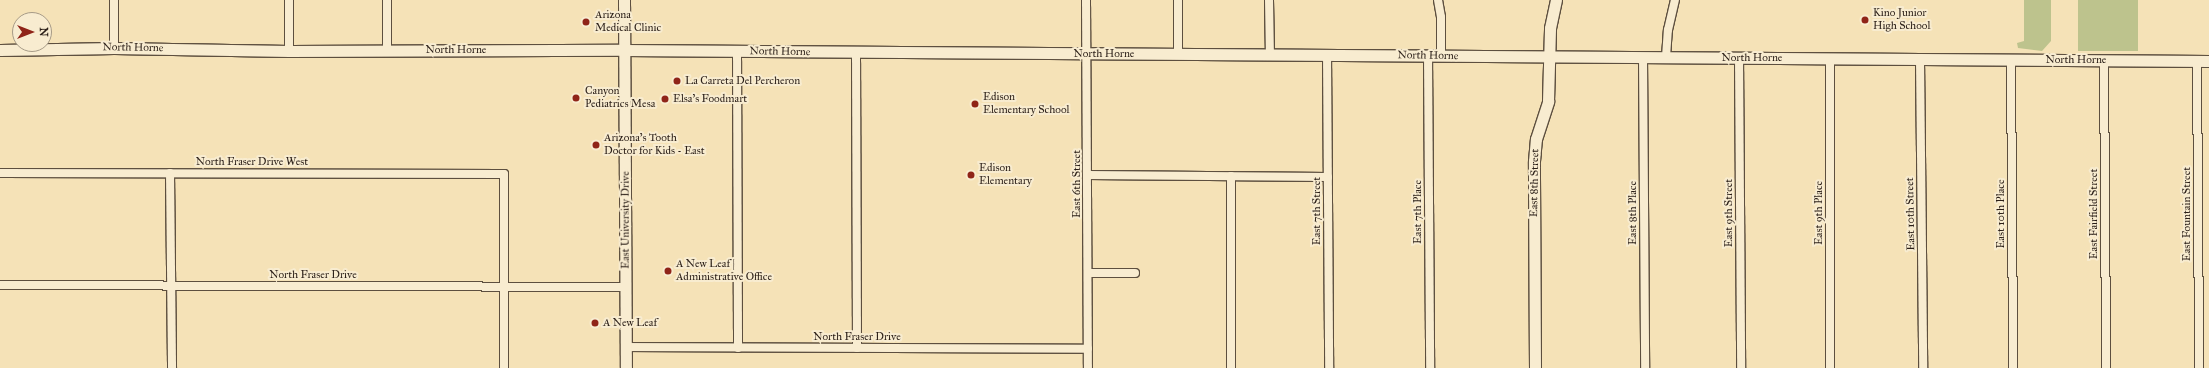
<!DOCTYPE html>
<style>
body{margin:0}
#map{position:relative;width:2209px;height:368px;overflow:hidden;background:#f5e2b7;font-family:"IM FELL Great Primer",serif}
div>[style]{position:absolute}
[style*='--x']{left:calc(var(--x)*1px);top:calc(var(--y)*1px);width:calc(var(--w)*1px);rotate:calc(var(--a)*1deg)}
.green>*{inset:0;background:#bdc38d;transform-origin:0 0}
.roads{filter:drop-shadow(1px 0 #5d4f3f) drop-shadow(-1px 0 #5d4f3f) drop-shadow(0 1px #5d4f3f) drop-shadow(0 -1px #5d4f3f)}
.street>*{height:8px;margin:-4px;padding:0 4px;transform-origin:4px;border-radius:4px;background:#f8ecd0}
.secondary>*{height:11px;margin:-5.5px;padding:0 5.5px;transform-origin:5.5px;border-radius:5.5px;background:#f8ecd0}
.dots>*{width:11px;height:11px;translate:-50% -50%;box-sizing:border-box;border:2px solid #f8ecd0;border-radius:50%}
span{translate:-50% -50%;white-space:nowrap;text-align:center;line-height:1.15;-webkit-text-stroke:4px #f8ecd0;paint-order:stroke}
.poi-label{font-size:11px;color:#2a1e17}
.left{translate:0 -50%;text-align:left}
.street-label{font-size:11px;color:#2a1e17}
.north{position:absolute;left:12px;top:12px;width:40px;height:40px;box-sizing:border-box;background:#f8ecd0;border:1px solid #a69a86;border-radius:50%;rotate:90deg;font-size:11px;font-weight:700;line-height:16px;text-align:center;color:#2a1e17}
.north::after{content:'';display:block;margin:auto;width:14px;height:18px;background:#8f2418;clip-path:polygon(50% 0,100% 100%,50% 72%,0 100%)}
</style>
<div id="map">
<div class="green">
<i style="clip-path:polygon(2024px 0,2051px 0,2051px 41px,2042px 51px,2018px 48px,2017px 43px,2024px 41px)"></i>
<i style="left:2078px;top:0;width:60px;height:51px"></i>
</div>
<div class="roads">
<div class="street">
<i style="--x:114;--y:0;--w:48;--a:90"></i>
<i style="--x:387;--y:0;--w:49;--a:90"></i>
<i style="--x:1086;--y:0;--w:368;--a:89.7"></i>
<i style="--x:1178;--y:0;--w:55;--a:90"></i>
<i style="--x:1269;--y:0;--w:55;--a:89"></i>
<i style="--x:1438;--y:0;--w:17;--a:80"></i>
<i style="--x:1441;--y:17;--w:39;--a:90"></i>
<i style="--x:289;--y:51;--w:51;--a:-90"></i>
<i style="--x:737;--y:51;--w:297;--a:89.8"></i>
<i style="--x:856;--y:53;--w:295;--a:89.8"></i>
<i style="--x:1327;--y:55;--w:313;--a:89.6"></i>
<i style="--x:1428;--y:56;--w:312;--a:89.6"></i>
<i style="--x:1643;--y:57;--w:311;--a:89.6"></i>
<i style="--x:1666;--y:57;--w:27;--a:-86"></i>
<i style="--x:1668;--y:30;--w:31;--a:-77"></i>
<i style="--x:1739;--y:58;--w:310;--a:89.6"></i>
<i style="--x:1920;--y:59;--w:309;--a:89.4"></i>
<i style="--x:2011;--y:60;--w:308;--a:89.6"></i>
<i style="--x:2104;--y:60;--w:308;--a:89.6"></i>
<i style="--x:2197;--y:61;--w:307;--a:89.6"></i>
<i style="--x:0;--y:173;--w:504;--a:0.11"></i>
<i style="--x:504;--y:174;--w:194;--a:90"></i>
<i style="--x:170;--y:173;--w:195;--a:89.4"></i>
<i style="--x:1088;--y:175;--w:240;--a:0.5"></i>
<i style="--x:1231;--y:176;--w:192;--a:90"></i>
<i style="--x:1088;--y:273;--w:47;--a:0"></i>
<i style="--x:0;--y:285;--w:626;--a:0.18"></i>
<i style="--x:626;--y:347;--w:462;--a:0.2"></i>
<i style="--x:1830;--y:368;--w:310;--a:-90"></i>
</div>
<div class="secondary">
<i style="--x:624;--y:0;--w:368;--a:89.7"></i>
<i style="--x:0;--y:50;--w:114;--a:-1"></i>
<i style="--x:114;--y:48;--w:175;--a:1"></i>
<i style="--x:289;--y:51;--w:335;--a:-0.2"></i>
<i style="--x:624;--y:50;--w:1585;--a:0.4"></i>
<i style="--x:1535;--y:368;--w:207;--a:-90.3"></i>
<i style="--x:1534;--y:161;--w:22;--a:-85"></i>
<i style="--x:1536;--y:139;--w:40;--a:-72"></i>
<i style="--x:1548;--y:101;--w:73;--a:-88.4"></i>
<i style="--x:1550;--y:28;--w:29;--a:-78"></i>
</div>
</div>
<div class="dots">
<i style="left:1865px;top:20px;background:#8f2418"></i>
<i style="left:586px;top:22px;background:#8f2418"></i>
<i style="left:677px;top:81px;background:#8f2418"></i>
<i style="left:576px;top:98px;background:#8f2418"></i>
<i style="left:665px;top:99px;background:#8f2418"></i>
<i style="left:975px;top:104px;background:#8f2418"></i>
<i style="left:596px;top:145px;background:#8f2418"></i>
<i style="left:971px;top:175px;background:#8f2418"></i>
<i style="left:668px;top:271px;background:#8f2418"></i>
<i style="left:595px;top:323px;background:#8f2418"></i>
</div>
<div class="poi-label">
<span class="left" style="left:1873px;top:20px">Kino Junior<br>High School</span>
<span class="left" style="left:595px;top:22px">Arizona<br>Medical Clinic</span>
<span class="left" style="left:685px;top:81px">La Carreta Del Percheron</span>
<span class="left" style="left:585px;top:98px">Canyon<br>Pediatrics Mesa</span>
<span class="left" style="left:983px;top:104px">Edison<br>Elementary School</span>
<span class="left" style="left:673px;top:99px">Elsa's Foodmart</span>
<span class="left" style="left:604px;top:145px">Arizona's Tooth<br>Doctor for Kids - East</span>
<span class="left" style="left:979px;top:175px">Edison<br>Elementary</span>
<span class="left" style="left:676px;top:271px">A New Leaf |<br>Administrative Office</span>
<span class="left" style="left:603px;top:323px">A New Leaf</span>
</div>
<div class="street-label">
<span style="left:133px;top:48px;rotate:1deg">North Horne</span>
<span style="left:456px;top:50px">North Horne</span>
<span style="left:780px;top:52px;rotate:1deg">North Horne</span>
<span style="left:1104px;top:54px">North Horne</span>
<span style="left:1428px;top:56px;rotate:1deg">North Horne</span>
<span style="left:1752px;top:58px">North Horne</span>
<span style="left:2076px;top:60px">North Horne</span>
<span style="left:252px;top:162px">North Fraser Drive West</span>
<span style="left:1535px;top:183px;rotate:-89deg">East 8th Street</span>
<span style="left:1077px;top:184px;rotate:-90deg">East 6th Street</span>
<span style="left:1317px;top:211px;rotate:-90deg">East 7th Street</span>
<span style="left:1418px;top:212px;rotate:-90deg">East 7th Place</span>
<span style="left:1633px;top:213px;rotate:-90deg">East 8th Place</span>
<span style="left:1729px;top:213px;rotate:-90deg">East 9th Street</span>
<span style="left:1819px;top:213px;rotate:-90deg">East 9th Place</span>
<span style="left:1911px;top:214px;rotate:-91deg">East 10th Street</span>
<span style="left:2001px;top:214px;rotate:-90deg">East 10th Place</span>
<span style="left:2094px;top:214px;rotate:-90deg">East Fairfield Street</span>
<span style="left:2187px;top:214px;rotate:-90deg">East Fountain Street</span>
<span style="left:626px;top:220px;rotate:-90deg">East University Drive</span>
<span style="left:313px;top:275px">North Fraser Drive</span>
<span style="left:857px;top:337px">North Fraser Drive</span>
</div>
<div class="north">N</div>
</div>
